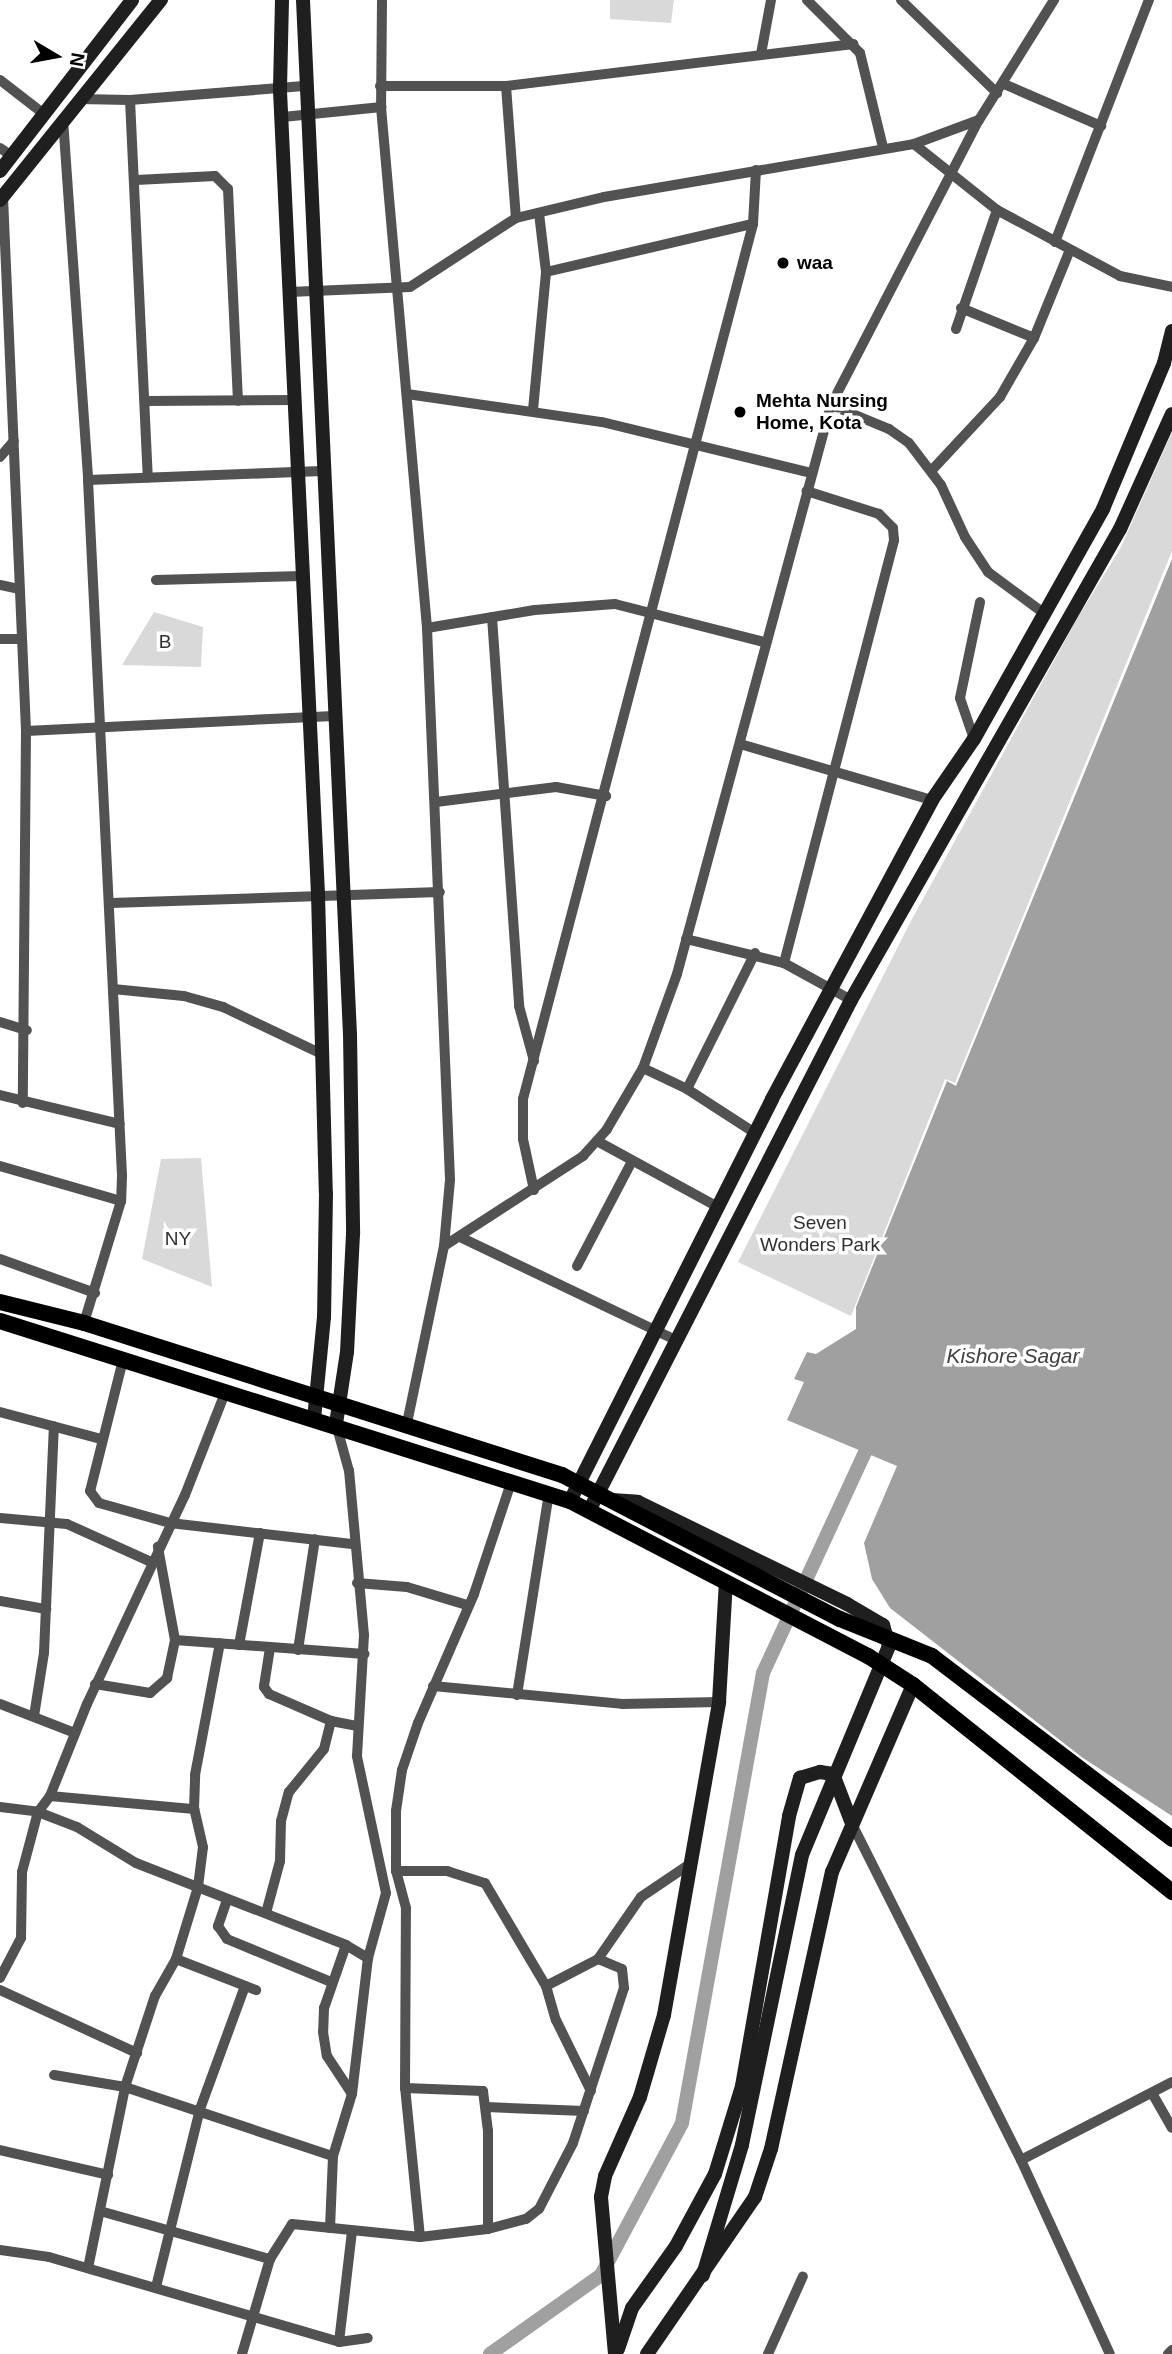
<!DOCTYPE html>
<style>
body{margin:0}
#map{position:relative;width:1172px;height:2354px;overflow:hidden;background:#fff;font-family:Helvetica,sans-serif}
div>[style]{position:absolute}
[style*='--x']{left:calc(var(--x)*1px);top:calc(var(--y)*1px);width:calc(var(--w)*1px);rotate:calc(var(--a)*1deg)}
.green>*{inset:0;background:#d9d9d9}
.water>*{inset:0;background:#a0a0a0}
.canal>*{height:14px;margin:-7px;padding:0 7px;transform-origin:7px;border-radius:7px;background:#a0a0a0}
.street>*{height:10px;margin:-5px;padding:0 5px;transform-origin:5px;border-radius:5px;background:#525252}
.secondary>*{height:14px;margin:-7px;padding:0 7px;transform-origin:7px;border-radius:7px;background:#1f1f1f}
.primary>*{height:16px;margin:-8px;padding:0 8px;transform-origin:8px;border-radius:8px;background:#000}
.dots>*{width:19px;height:19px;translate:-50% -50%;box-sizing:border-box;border:4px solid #fff;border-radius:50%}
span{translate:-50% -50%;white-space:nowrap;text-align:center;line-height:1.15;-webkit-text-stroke:7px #fff;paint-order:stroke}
.poi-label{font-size:19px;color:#000;font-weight:700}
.left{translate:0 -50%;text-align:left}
.park-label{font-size:19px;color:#303030}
.water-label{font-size:21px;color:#414141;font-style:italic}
.north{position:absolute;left:21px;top:21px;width:70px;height:70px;-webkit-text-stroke:5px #fff;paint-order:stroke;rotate:100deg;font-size:19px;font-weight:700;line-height:28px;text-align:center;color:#000}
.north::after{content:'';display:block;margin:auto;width:24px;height:32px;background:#000;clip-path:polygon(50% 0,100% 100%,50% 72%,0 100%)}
</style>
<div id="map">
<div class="green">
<i style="clip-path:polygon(610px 0,674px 0,671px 23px,610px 19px)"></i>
<i style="clip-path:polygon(1172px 432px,1172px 551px,955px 1083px,945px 1079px,851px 1316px,738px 1262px,912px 919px,1078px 617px,1120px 549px)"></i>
<i style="clip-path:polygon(154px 612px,203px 627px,201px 667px,122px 665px)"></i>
<i style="clip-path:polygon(201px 1158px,212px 1287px,142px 1259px,161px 1159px)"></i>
</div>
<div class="water">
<i style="clip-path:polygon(1172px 559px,1172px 1816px,1083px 1758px,890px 1608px,872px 1579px,864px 1543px,897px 1466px,787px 1420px,804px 1382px,794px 1379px,807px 1352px,816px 1354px,856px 1329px,856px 1307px,947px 1081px,956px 1086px)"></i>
</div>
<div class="canal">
<i style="--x:490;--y:2354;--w:136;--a:-35.4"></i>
<i style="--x:601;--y:2275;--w:172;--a:-61.9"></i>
<i style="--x:682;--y:2123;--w:457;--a:-79.8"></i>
<i style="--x:763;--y:1673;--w:262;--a:-65.2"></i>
</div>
<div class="street">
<i style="--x:382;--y:0;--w:107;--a:90.5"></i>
<i style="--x:381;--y:107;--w:523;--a:84.95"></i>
<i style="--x:427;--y:628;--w:552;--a:87.61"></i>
<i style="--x:450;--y:1180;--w:66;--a:95.2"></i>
<i style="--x:444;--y:1246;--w:181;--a:101.8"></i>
<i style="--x:807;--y:0;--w:75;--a:45"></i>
<i style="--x:860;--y:53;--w:97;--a:76.3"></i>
<i style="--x:901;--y:0;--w:134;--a:44.1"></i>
<i style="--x:761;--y:54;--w:55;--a:-79.5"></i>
<i style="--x:0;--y:80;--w:56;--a:37.7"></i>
<i style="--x:1004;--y:84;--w:106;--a:23.4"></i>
<i style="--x:380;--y:86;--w:126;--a:0"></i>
<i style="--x:506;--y:86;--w:350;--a:-6.9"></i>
<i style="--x:506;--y:86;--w:132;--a:85.7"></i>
<i style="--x:79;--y:99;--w:51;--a:1.1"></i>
<i style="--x:130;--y:100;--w:174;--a:-4.6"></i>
<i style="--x:130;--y:100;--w:378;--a:87.3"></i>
<i style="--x:283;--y:117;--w:99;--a:-5.8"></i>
<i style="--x:63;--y:119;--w:362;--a:86"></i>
<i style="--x:88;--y:480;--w:697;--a:87.2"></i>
<i style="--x:122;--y:1176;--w:25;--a:92"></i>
<i style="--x:121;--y:1201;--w:127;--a:106.9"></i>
<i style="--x:914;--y:144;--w:106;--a:38.5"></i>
<i style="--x:997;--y:210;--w:140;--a:28.2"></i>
<i style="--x:1120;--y:276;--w:53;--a:11.9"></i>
<i style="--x:0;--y:148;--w:14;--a:34"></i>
<i style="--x:136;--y:180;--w:79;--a:-2.9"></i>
<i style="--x:215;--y:176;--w:18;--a:45"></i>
<i style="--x:228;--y:189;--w:212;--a:87.3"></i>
<i style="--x:3;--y:197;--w:534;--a:87.53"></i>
<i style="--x:26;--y:731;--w:372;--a:90.5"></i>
<i style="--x:1055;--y:242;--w:260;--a:-68.8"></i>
<i style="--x:546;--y:272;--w:212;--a:-13.1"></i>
<i style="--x:289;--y:292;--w:121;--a:-2.4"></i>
<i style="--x:410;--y:287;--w:126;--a:-33.1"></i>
<i style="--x:516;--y:218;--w:90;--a:-13.4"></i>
<i style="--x:604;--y:197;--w:314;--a:-9.7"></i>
<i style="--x:914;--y:144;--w:69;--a:-20.3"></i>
<i style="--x:961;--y:308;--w:79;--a:22.3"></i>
<i style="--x:956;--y:329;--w:126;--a:-71"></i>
<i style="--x:407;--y:394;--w:197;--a:8.2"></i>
<i style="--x:602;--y:422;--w:216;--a:13.7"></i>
<i style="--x:145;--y:401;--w:151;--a:-0.4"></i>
<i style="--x:831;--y:405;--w:63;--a:22.5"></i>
<i style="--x:889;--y:429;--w:24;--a:35"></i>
<i style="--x:909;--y:443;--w:53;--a:52.7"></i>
<i style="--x:941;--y:485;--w:57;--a:65.2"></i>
<i style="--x:965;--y:537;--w:42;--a:56.7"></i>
<i style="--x:988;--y:572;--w:71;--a:36.4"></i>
<i style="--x:533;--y:410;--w:139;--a:-84.6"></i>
<i style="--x:546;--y:272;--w:59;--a:-96.8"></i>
<i style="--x:0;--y:457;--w:21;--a:-49"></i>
<i style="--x:932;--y:470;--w:100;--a:-47"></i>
<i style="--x:1000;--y:397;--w:68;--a:-60"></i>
<i style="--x:1034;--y:338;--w:95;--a:-67.8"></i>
<i style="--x:88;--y:480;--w:234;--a:-2.2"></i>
<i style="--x:156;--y:580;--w:146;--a:-1.6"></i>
<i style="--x:0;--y:585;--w:19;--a:12"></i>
<i style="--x:492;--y:617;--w:390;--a:86"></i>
<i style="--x:519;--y:1006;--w:57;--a:74.7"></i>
<i style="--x:427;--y:628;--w:109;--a:-9.5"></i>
<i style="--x:535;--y:610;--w:80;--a:-4.3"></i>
<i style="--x:615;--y:604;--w:154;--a:14.3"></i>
<i style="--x:0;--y:639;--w:21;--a:0"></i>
<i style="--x:26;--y:731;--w:308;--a:-2.8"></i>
<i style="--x:974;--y:739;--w:43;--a:-108.9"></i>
<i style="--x:960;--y:698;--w:98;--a:-78.2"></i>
<i style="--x:740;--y:744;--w:200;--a:16.3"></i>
<i style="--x:436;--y:802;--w:121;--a:-7.1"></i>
<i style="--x:556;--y:787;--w:51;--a:10.2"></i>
<i style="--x:111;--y:903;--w:329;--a:-1.9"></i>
<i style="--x:686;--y:939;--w:101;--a:13.8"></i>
<i style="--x:784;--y:963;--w:77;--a:28.9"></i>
<i style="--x:784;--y:963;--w:437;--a:-75.4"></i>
<i style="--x:894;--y:540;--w:12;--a:-95"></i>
<i style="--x:893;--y:528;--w:20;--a:-135"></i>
<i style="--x:879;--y:514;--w:76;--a:-162.3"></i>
<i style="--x:113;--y:989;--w:71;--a:5.6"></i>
<i style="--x:184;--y:996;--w:41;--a:15.8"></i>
<i style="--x:223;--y:1007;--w:107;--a:25.4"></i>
<i style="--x:0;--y:1022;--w:28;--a:17"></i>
<i style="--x:643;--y:1068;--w:49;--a:25.5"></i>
<i style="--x:687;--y:1089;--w:81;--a:32.9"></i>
<i style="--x:687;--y:1089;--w:152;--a:-63.4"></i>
<i style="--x:0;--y:1095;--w:123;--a:13.6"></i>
<i style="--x:597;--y:1141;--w:138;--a:28.6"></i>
<i style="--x:0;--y:1166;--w:126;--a:16.1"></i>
<i style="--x:534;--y:1190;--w:52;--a:-102.2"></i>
<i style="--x:523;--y:1139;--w:40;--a:-90"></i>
<i style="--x:523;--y:1099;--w:905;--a:-75.27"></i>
<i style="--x:753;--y:224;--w:54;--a:-86.8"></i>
<i style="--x:462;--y:1238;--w:235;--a:25.5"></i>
<i style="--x:444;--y:1246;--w:166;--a:-32.9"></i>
<i style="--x:583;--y:1156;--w:36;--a:-48"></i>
<i style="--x:607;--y:1129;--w:71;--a:-59.5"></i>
<i style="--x:643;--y:1068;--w:100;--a:-70.1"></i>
<i style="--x:677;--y:974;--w:589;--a:-74.86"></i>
<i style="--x:831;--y:405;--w:321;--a:-62.6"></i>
<i style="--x:979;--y:120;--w:142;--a:-58"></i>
<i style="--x:0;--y:1259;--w:101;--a:19.7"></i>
<i style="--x:577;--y:1266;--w:116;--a:-62.3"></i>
<i style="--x:123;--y:1360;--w:135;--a:104.1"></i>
<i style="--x:90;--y:1491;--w:15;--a:53"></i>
<i style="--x:99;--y:1503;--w:74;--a:15.7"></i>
<i style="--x:170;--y:1523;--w:183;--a:6.6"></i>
<i style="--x:0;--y:1412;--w:105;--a:15"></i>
<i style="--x:0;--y:1518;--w:67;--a:5.1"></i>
<i style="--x:67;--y:1524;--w:92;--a:24.3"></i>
<i style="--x:357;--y:1583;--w:50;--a:4.6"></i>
<i style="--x:407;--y:1587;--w:63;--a:16.7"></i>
<i style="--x:0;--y:1601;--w:47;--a:9.9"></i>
<i style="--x:175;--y:1640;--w:190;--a:4.2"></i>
<i style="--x:239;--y:1645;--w:114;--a:-79.4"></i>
<i style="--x:270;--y:1648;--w:39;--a:99"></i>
<i style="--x:264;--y:1687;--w:9;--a:54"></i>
<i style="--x:269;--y:1694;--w:68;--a:23.5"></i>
<i style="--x:331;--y:1721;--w:26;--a:11"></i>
<i style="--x:298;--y:1650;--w:112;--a:-81.3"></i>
<i style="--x:95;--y:1684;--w:56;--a:9.3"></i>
<i style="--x:150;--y:1693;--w:23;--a:-41"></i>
<i style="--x:167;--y:1678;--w:39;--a:-78"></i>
<i style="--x:175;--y:1640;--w:95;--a:-100.4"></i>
<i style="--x:433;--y:1686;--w:190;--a:5.4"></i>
<i style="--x:622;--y:1704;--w:97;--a:-1.2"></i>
<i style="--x:517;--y:1695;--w:205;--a:-81"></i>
<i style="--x:0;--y:1704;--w:80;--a:21.1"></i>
<i style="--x:34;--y:1716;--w:64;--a:-81"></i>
<i style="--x:44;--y:1653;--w:227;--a:-87.5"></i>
<i style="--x:50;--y:1796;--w:145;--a:5.2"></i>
<i style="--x:0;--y:1807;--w:38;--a:7"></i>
<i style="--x:38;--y:1812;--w:42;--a:21"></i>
<i style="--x:77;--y:1827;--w:69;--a:31.4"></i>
<i style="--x:136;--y:1863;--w:225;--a:21.3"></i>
<i style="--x:346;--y:1945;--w:26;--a:31"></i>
<i style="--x:851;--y:1822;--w:378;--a:63.3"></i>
<i style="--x:1021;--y:2160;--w:213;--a:65.4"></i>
<i style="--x:396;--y:1871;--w:51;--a:0"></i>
<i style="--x:447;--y:1871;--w:40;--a:18"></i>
<i style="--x:485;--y:1883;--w:120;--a:59.4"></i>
<i style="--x:546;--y:1986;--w:35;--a:74"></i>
<i style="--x:556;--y:2020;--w:79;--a:63.8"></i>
<i style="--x:227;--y:1900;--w:28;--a:109"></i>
<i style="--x:218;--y:1926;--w:16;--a:55"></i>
<i style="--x:227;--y:1939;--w:113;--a:22.5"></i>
<i style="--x:266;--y:1913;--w:54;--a:-74.9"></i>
<i style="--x:280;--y:1861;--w:40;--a:-88.6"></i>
<i style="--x:281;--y:1821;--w:30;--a:-75"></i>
<i style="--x:289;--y:1792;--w:55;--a:-50.9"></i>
<i style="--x:324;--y:1749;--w:29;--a:-76"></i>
<i style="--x:346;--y:1945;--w:67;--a:109.2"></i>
<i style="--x:324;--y:2008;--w:24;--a:92"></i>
<i style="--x:323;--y:2032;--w:24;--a:81"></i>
<i style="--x:327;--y:2056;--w:45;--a:56.7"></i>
<i style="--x:176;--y:1959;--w:86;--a:21.2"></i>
<i style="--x:0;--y:1978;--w:45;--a:-62.3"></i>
<i style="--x:21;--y:1938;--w:66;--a:-89.1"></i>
<i style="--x:22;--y:1872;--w:62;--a:-75.1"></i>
<i style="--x:38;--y:1812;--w:20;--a:-53"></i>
<i style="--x:50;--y:1796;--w:99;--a:-68.1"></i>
<i style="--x:87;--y:1704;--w:231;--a:-64.9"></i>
<i style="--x:185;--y:1495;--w:110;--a:-68.6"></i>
<i style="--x:546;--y:1986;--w:59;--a:-27.4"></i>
<i style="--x:598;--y:1959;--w:75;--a:-55.3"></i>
<i style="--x:641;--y:1897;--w:59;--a:-34"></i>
<i style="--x:0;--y:1990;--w:151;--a:24.7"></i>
<i style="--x:54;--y:2075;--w:72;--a:9.6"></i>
<i style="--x:125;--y:2087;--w:219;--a:18.4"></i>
<i style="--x:405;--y:2088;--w:78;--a:2.2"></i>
<i style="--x:483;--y:2091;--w:40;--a:82.9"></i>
<i style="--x:488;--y:2131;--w:98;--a:90"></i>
<i style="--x:1152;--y:2093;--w:40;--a:60.3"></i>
<i style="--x:486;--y:2107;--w:98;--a:2.3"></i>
<i style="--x:0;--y:2150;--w:111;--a:13"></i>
<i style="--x:1021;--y:2160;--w:170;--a:-27.3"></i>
<i style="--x:100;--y:2211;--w:177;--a:15.8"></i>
<i style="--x:330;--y:2228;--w:72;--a:-87.6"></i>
<i style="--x:333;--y:2156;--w:65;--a:-73"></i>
<i style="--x:352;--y:2094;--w:137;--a:-83.3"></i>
<i style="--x:368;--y:1958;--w:67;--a:-74.5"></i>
<i style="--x:386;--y:1893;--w:140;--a:-102"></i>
<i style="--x:357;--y:1756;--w:121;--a:-86.7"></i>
<i style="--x:364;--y:1635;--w:165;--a:-95.2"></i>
<i style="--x:349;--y:1471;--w:49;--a:-105.5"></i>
<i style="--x:420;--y:2237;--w:150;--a:-95.7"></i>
<i style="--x:405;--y:2088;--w:180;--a:-89.7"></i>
<i style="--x:406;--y:1908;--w:38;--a:-105"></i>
<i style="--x:396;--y:1871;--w:60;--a:-90"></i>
<i style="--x:396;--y:1811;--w:41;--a:-81.7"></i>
<i style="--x:402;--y:1770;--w:50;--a:-71.2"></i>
<i style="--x:418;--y:1723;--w:141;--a:-66.5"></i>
<i style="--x:474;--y:1594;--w:120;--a:-71.6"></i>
<i style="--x:0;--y:2250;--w:49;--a:8.1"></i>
<i style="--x:49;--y:2257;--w:302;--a:16.3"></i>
<i style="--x:339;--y:2342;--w:29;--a:-8"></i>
<i style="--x:88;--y:2268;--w:185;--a:-78.4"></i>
<i style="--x:125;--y:2087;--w:96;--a:-71.8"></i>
<i style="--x:155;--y:1996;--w:43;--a:-60.4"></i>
<i style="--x:176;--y:1959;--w:75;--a:-73"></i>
<i style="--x:198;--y:1887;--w:40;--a:-82.9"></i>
<i style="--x:203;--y:1847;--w:39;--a:-103"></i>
<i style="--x:194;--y:1809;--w:34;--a:-88"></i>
<i style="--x:195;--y:1775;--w:134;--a:-79.3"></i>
<i style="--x:156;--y:2287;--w:183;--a:-76.1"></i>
<i style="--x:200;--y:2109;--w:131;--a:-69.9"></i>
<i style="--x:339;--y:2342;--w:111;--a:-83.3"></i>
<i style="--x:242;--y:2354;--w:99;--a:-73.6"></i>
<i style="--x:270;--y:2259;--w:41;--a:-57.8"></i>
<i style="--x:292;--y:2224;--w:129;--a:5.8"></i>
<i style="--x:420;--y:2237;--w:68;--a:-6.7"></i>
<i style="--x:488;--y:2229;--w:39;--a:-15"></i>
<i style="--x:526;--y:2219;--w:16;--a:-38"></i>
<i style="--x:539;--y:2209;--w:74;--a:-62.7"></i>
<i style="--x:573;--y:2143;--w:163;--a:-71.8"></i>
<i style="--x:624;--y:1988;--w:19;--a:-96"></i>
<i style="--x:622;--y:1969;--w:26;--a:-157"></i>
<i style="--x:768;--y:2354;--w:85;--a:-65.8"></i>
<i style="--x:1168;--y:2354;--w:6;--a:-45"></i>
</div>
<div class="secondary">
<i style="--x:282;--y:0;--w:91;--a:91.3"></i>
<i style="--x:280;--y:91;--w:804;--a:87.29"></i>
<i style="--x:318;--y:894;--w:299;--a:88.5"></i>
<i style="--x:326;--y:1193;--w:124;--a:90.9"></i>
<i style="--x:324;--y:1317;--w:102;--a:95.6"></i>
<i style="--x:303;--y:0;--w:1035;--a:87.4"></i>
<i style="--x:350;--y:1034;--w:200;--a:89.1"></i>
<i style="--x:353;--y:1234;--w:118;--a:92.9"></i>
<i style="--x:347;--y:1352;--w:73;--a:98.7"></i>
<i style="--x:0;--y:171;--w:216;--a:-52.3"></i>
<i style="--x:0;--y:200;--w:257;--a:-51.2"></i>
<i style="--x:612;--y:1500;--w:26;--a:4"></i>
<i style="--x:638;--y:1502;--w:233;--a:26"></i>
<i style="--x:847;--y:1604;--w:42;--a:30.3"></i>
<i style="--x:883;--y:1625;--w:22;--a:74"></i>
<i style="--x:889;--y:1646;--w:226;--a:112.6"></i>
<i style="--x:802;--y:1855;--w:296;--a:101.7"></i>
<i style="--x:742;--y:2145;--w:136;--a:106.7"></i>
<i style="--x:570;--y:1501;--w:450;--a:-63.3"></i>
<i style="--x:772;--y:1099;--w:339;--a:-61.8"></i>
<i style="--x:932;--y:800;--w:74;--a:-55.5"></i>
<i style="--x:974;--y:739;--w:264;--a:-60.7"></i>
<i style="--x:1103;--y:509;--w:158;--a:-67.3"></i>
<i style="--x:1164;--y:363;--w:33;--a:-76"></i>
<i style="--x:589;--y:1511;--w:574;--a:-62.85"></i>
<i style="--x:851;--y:1000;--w:542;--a:-60.27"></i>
<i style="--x:1120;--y:529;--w:126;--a:-65.7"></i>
<i style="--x:618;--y:2349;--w:43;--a:-71.1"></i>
<i style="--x:632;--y:2308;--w:76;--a:-54.6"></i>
<i style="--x:676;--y:2246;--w:82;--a:-61.6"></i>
<i style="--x:715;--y:2174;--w:92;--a:-72.9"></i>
<i style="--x:742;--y:2086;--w:274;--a:-80.1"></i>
<i style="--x:789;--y:1816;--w:40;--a:-74"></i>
<i style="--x:800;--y:1778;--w:21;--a:-17"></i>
<i style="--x:820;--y:1772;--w:13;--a:9"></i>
<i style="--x:833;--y:1774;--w:50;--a:69"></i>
<i style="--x:615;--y:2354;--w:158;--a:-95.1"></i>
<i style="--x:601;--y:2197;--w:21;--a:-79"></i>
<i style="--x:605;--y:2176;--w:86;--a:-66.1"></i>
<i style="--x:640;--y:2097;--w:85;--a:-73.7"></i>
<i style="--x:664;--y:2015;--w:318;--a:-80"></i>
<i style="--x:719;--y:1702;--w:120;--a:-86.7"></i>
<i style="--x:647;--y:2354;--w:191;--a:-55.5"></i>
<i style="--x:755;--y:2197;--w:51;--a:-71.6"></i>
<i style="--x:771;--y:2149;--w:284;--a:-77.6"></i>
<i style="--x:832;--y:1872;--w:204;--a:-66.6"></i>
</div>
<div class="primary">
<i style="--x:0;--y:1302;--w:87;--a:14"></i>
<i style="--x:84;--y:1323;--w:502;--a:17.64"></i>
<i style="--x:562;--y:1475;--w:313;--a:27.4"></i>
<i style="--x:840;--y:1619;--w:99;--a:21.9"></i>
<i style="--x:932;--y:1656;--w:302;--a:37.3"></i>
<i style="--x:0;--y:1321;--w:598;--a:17.53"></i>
<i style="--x:570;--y:1501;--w:336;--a:27.5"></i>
<i style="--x:868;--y:1656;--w:54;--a:32.8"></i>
<i style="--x:913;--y:1685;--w:332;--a:38.6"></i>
</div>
<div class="dots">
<i style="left:783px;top:263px;background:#000"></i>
<i style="left:740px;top:412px;background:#000"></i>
</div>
<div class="poi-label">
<span class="left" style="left:797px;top:263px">waa</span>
<span class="left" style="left:756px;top:412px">Mehta Nursing<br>Home, Kota</span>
</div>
<div class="park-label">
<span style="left:165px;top:642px">B</span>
<span style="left:820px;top:1234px">Seven<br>Wonders Park</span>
<span style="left:178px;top:1239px">NY</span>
</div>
<div class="water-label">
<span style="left:1013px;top:1356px">Kishore Sagar</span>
</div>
<div class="north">N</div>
</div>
